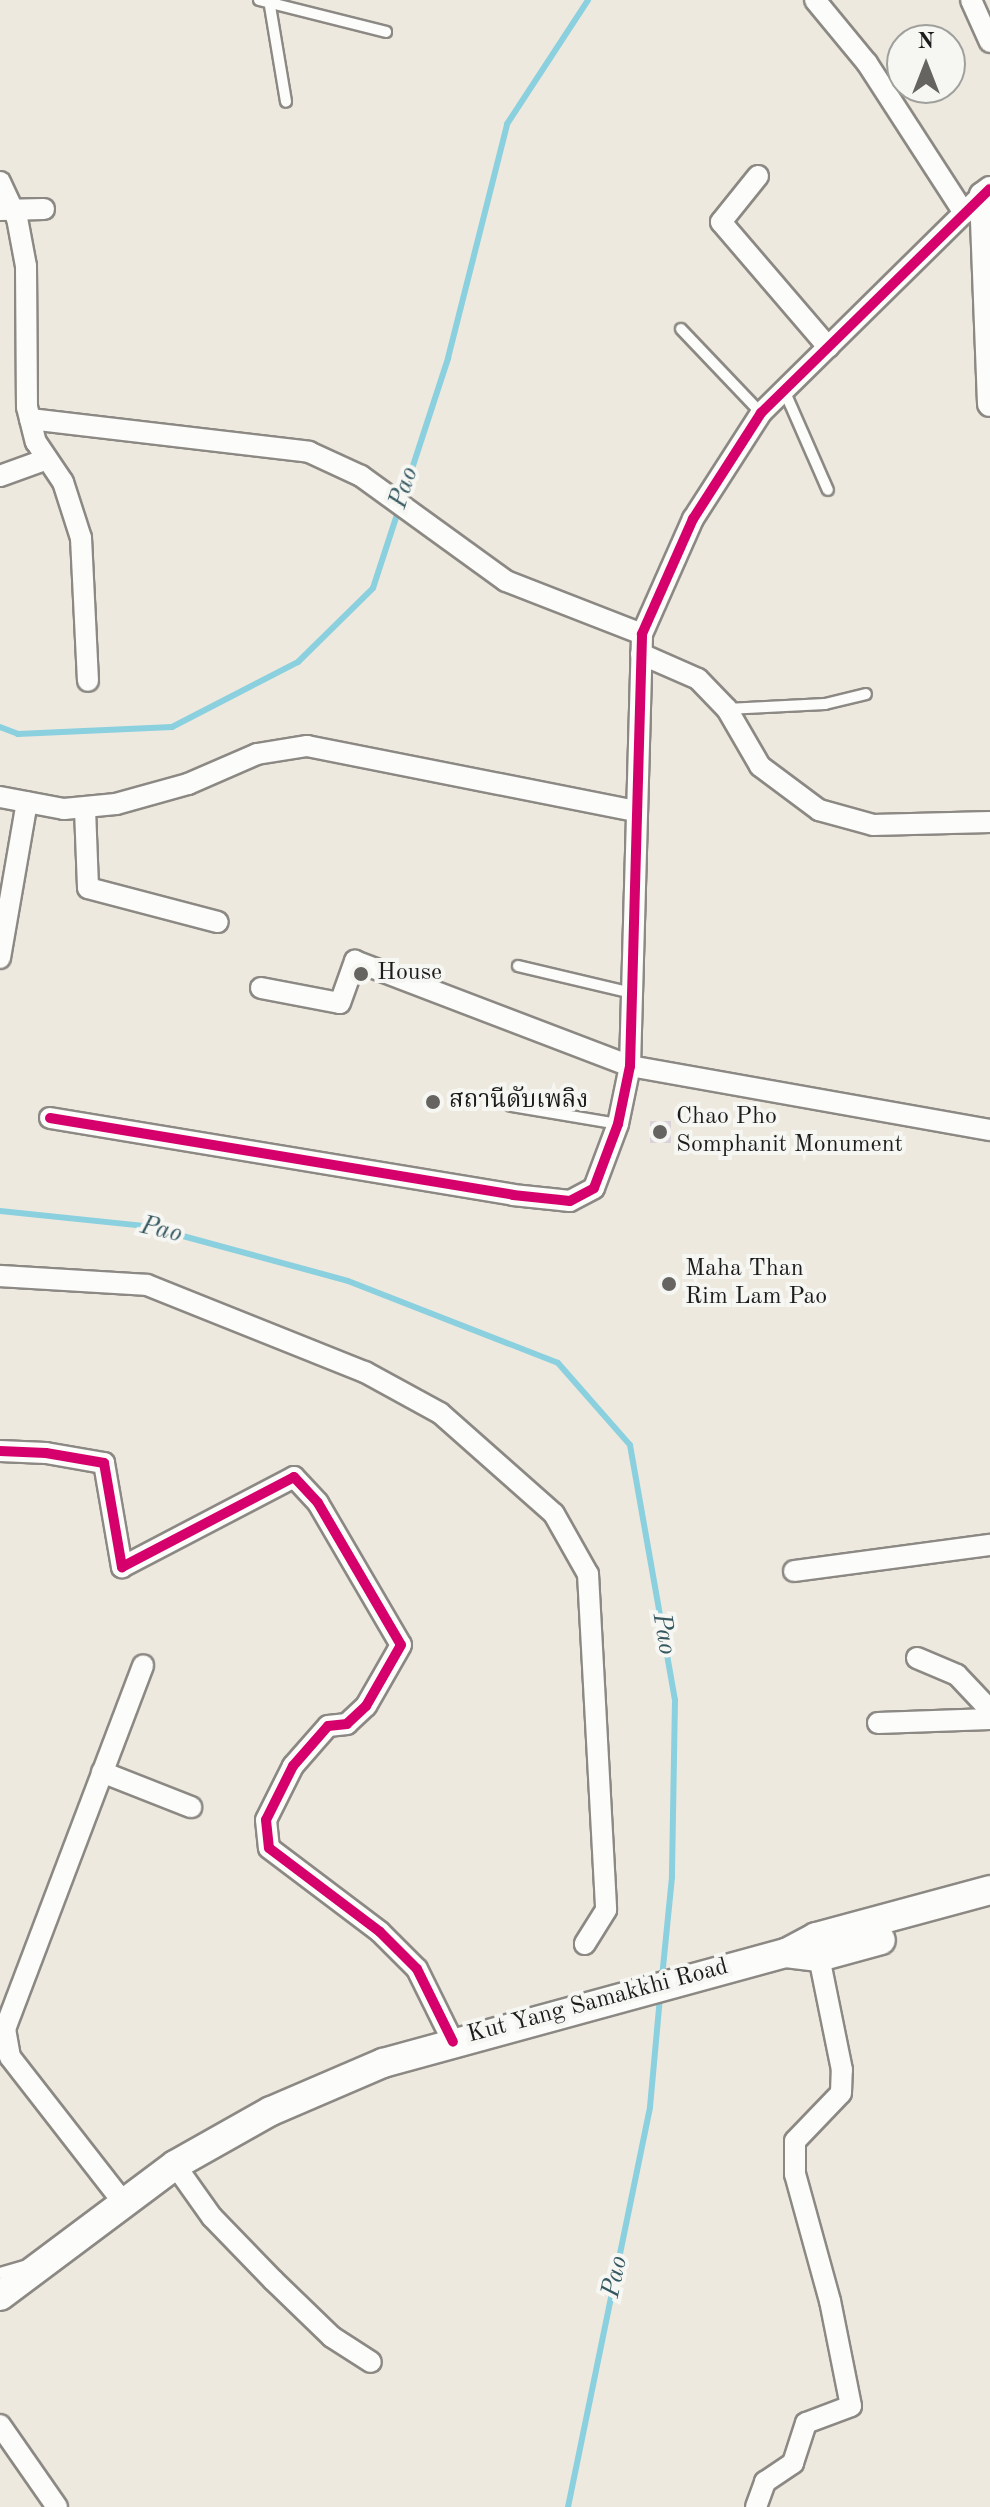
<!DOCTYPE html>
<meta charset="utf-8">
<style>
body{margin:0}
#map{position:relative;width:990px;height:2507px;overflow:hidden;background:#eee9df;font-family:"Old Standard TT","Noto Serif Thai",serif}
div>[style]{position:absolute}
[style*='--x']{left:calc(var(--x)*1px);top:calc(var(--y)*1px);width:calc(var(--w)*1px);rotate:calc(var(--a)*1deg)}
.stream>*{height:6px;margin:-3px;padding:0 3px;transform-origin:3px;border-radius:3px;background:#8bd0de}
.building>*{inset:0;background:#d9d2d8;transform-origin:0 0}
.roads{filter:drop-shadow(2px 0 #8c8984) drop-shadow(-2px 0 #8c8984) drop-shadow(0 2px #8c8984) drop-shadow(0 -2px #8c8984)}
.service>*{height:10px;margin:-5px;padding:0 5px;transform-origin:5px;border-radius:5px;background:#fcfcfa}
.minor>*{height:20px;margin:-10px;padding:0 10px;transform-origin:10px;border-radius:10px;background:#fcfcfa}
.tertiary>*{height:24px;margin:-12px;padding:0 12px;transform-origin:12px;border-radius:12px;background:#fcfcfa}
.secondary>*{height:28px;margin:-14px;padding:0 14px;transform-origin:14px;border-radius:14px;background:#fcfcfa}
.cycleway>*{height:10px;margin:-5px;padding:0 5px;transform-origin:5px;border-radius:5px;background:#d6006c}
.dots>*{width:22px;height:22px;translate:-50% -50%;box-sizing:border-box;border:4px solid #f6f6f2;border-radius:50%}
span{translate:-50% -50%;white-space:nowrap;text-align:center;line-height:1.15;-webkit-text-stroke:8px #f6f6f2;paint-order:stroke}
.poi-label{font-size:24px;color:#1c1c1c}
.left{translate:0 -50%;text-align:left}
.street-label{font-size:24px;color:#1c1c1c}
.water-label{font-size:26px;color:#345760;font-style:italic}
.north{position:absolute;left:886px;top:24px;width:80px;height:80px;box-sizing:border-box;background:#f6f6f2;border:2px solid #9f9f9c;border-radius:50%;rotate:0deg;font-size:22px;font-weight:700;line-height:32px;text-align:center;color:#1c1c1c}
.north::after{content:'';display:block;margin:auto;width:28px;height:36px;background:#666460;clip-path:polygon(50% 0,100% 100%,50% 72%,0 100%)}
</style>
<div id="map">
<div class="stream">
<i style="--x:0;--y:727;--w:19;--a:21"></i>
<i style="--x:18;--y:734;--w:154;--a:-2.6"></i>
<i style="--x:172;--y:727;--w:142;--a:-27.3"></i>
<i style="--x:298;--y:662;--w:105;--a:-44.6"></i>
<i style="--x:373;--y:588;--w:242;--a:-71.9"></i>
<i style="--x:448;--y:358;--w:241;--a:-75.8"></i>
<i style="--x:507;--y:124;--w:148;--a:-56.8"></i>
<i style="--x:0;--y:1211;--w:147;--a:5.9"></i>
<i style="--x:146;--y:1226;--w:209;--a:15.2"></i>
<i style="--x:348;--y:1281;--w:225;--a:21.3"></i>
<i style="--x:558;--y:1363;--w:109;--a:48.7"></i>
<i style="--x:630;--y:1445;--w:259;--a:80"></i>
<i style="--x:675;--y:1700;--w:177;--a:91"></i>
<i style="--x:672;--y:1877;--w:101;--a:95.7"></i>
<i style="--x:568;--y:2507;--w:408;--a:-78.4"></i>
<i style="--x:650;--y:2107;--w:109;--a:-84.8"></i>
</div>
<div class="building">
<i style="left:650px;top:1121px;width:21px;height:22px"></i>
</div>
<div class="roads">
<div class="service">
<i style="--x:259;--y:0;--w:131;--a:14.1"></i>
<i style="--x:270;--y:6;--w:97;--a:80.5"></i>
<i style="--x:681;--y:329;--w:116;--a:46.4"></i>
<i style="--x:784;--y:390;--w:109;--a:66.3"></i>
<i style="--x:727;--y:709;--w:98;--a:-2.9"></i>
<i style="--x:825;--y:704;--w:42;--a:-13.7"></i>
<i style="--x:518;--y:966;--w:117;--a:13.3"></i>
<i style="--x:511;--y:1106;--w:109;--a:9.5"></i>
<i style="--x:0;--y:2273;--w:25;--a:-16"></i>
</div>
<div class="minor">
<i style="--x:815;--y:0;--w:82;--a:50.5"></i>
<i style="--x:867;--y:63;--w:179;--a:57.1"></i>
<i style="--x:971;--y:0;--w:46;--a:65.7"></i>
<i style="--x:758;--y:176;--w:59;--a:128.8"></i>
<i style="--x:721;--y:222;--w:165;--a:49.4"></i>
<i style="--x:0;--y:182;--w:40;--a:65"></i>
<i style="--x:17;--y:218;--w:49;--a:79.4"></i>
<i style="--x:26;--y:266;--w:141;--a:89.6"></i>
<i style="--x:27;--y:407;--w:36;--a:76"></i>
<i style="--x:36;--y:442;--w:48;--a:56"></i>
<i style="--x:63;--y:482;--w:59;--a:72.2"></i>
<i style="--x:81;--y:538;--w:143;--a:87.2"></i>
<i style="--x:0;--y:210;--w:44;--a:-1.3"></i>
<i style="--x:30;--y:419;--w:281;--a:6.7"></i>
<i style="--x:309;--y:452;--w:57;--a:24.8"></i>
<i style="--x:361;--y:476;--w:179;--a:35.9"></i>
<i style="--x:506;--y:581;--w:146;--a:21.3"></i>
<i style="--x:0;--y:476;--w:50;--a:-19.9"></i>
<i style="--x:641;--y:654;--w:62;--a:23.7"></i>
<i style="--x:698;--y:679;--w:42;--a:46"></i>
<i style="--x:727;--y:709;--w:66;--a:59.9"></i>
<i style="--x:760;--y:766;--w:74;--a:36.7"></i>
<i style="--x:819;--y:810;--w:56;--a:15.5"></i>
<i style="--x:873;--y:825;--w:117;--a:-1.5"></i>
<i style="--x:0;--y:797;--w:65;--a:10.6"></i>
<i style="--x:64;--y:809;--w:52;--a:-5.5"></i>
<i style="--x:116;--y:804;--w:75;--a:-15.5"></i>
<i style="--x:188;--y:784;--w:75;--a:-23.5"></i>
<i style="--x:257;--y:754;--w:51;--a:-9.1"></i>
<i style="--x:307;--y:746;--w:334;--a:11.2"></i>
<i style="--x:85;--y:809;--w:79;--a:87.8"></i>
<i style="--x:88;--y:888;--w:134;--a:14.7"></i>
<i style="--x:0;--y:958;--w:158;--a:-80.2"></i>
<i style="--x:261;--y:988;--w:80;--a:10.8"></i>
<i style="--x:340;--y:1003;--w:45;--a:-70.3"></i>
<i style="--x:355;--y:961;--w:294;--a:20.9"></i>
<i style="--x:630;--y:1066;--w:366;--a:10.1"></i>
<i style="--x:50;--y:1118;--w:469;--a:9.4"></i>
<i style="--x:513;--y:1195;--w:57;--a:6"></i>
<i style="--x:570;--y:1201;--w:27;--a:-28"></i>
<i style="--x:594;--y:1188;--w:68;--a:-69.4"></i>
<i style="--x:618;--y:1124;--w:59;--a:-78.3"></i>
<i style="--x:630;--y:1066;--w:432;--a:-88.4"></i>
<i style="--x:642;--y:634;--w:126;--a:-66.1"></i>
<i style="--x:693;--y:519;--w:126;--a:-57.3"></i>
<i style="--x:761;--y:413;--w:310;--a:-44.6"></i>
<i style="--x:0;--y:1276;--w:147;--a:3.5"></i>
<i style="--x:147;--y:1285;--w:235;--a:21.8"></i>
<i style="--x:365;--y:1372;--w:85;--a:28.7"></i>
<i style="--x:440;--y:1413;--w:152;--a:41.5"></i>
<i style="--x:554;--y:1514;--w:69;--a:60.5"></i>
<i style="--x:588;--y:1574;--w:336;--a:86.9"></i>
<i style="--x:606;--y:1910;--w:40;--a:122"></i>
<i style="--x:0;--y:1451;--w:46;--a:2.5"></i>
<i style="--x:46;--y:1453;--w:59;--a:9.8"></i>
<i style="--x:104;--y:1463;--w:106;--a:80.2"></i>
<i style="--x:122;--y:1567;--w:194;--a:-27.6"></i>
<i style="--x:294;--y:1477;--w:35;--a:47"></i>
<i style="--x:318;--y:1503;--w:164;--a:59.7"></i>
<i style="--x:401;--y:1645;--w:70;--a:119.8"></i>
<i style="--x:366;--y:1706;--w:26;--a:137"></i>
<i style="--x:347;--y:1724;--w:19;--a:174"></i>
<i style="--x:328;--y:1726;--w:53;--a:131.2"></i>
<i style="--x:293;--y:1766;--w:60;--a:116.6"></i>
<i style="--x:266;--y:1820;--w:28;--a:84"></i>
<i style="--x:269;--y:1848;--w:139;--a:37.1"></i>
<i style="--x:380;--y:1932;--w:52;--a:45"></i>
<i style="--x:417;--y:1969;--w:81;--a:63.7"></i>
<i style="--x:794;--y:1571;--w:198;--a:-7.6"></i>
<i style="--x:917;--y:1658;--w:43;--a:23"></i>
<i style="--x:957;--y:1675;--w:48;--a:46.7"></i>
<i style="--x:878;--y:1723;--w:112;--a:-2"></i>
<i style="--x:102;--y:1772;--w:96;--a:21.5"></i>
<i style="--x:175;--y:2165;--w:64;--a:54.6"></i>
<i style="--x:212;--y:2217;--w:88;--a:45.9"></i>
<i style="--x:273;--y:2280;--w:82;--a:44"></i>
<i style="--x:332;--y:2337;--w:46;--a:32.7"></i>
<i style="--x:123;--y:2202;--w:184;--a:-127.9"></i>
<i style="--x:10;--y:2057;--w:28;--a:-100"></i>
<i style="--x:5;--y:2029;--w:389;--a:-69.2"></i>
<i style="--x:0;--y:2425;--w:100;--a:55.2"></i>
<i style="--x:756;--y:2507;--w:27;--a:-70"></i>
<i style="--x:765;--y:2482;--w:34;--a:-34"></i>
<i style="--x:793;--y:2463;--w:42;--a:-72"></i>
<i style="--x:806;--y:2423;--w:48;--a:-20.7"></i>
<i style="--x:851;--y:2406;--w:107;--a:-101.3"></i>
<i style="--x:830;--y:2301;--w:132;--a:-105.4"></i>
<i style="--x:795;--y:2174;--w:33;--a:-90"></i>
<i style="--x:795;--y:2141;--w:66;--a:-46.2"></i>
<i style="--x:841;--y:2093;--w:23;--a:-88"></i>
<i style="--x:842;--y:2070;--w:115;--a:-101.5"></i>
</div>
<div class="tertiary">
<i style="--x:990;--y:189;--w:10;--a:143"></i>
<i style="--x:982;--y:195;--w:209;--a:87.8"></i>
</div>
<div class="secondary">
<i style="--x:786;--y:1953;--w:33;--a:7"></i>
<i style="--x:819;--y:1957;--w:64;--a:-15.3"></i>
<i style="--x:0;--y:2296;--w:219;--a:-36.8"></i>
<i style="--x:175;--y:2165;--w:110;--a:-29.4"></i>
<i style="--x:271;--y:2111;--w:122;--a:-23.2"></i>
<i style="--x:383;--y:2063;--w:418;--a:-15.3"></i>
<i style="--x:786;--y:1953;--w:34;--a:-28"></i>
<i style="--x:816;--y:1937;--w:180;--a:-15.1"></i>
</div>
</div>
<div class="cycleway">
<i style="--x:50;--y:1118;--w:469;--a:9.4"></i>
<i style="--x:513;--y:1195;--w:57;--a:6"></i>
<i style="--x:570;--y:1201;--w:27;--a:-28"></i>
<i style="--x:594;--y:1188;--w:68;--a:-69.4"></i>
<i style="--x:618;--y:1124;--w:59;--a:-78.3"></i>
<i style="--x:630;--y:1066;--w:432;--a:-88.4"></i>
<i style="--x:642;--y:634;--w:126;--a:-66.1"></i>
<i style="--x:693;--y:519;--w:126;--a:-57.3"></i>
<i style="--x:761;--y:413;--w:320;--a:-44.4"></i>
<i style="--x:0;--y:1451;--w:46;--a:2.5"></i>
<i style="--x:46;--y:1453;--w:59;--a:9.8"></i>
<i style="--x:104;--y:1463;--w:106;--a:80.2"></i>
<i style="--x:122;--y:1567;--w:194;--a:-27.6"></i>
<i style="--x:294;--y:1477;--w:35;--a:47"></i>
<i style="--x:318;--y:1503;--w:164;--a:59.7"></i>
<i style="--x:401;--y:1645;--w:70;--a:119.8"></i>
<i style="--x:366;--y:1706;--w:26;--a:137"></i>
<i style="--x:347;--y:1724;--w:19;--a:174"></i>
<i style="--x:328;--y:1726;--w:53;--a:131.2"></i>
<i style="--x:293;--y:1766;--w:60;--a:116.6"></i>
<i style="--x:266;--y:1820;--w:28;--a:84"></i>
<i style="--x:269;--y:1848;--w:139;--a:37.1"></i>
<i style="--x:380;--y:1932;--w:52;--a:45"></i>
<i style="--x:417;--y:1969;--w:81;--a:63.7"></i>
</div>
<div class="dots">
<i style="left:361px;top:974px;background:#666460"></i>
<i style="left:433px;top:1102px;background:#666460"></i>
<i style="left:660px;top:1132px;background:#666460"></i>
<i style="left:669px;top:1284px;background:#666460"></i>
</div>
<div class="poi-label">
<span class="left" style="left:377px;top:974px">House</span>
<span class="left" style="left:449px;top:1102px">สถานีดับเพลิง</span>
<span class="left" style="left:676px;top:1132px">Chao Pho<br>Somphanit Monument</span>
<span class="left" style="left:685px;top:1284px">Maha Than<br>Rim Lam Pao</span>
</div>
<div class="street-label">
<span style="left:598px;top:2002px;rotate:-15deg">Kut Yang Samakkhi Road</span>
</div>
<div class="water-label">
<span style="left:405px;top:488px;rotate:-72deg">Pao</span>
<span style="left:161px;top:1231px;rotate:13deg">Pao</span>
<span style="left:663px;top:1634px;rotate:80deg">Pao</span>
<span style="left:616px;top:2277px;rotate:-78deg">Pao</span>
</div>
<div class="north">N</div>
</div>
